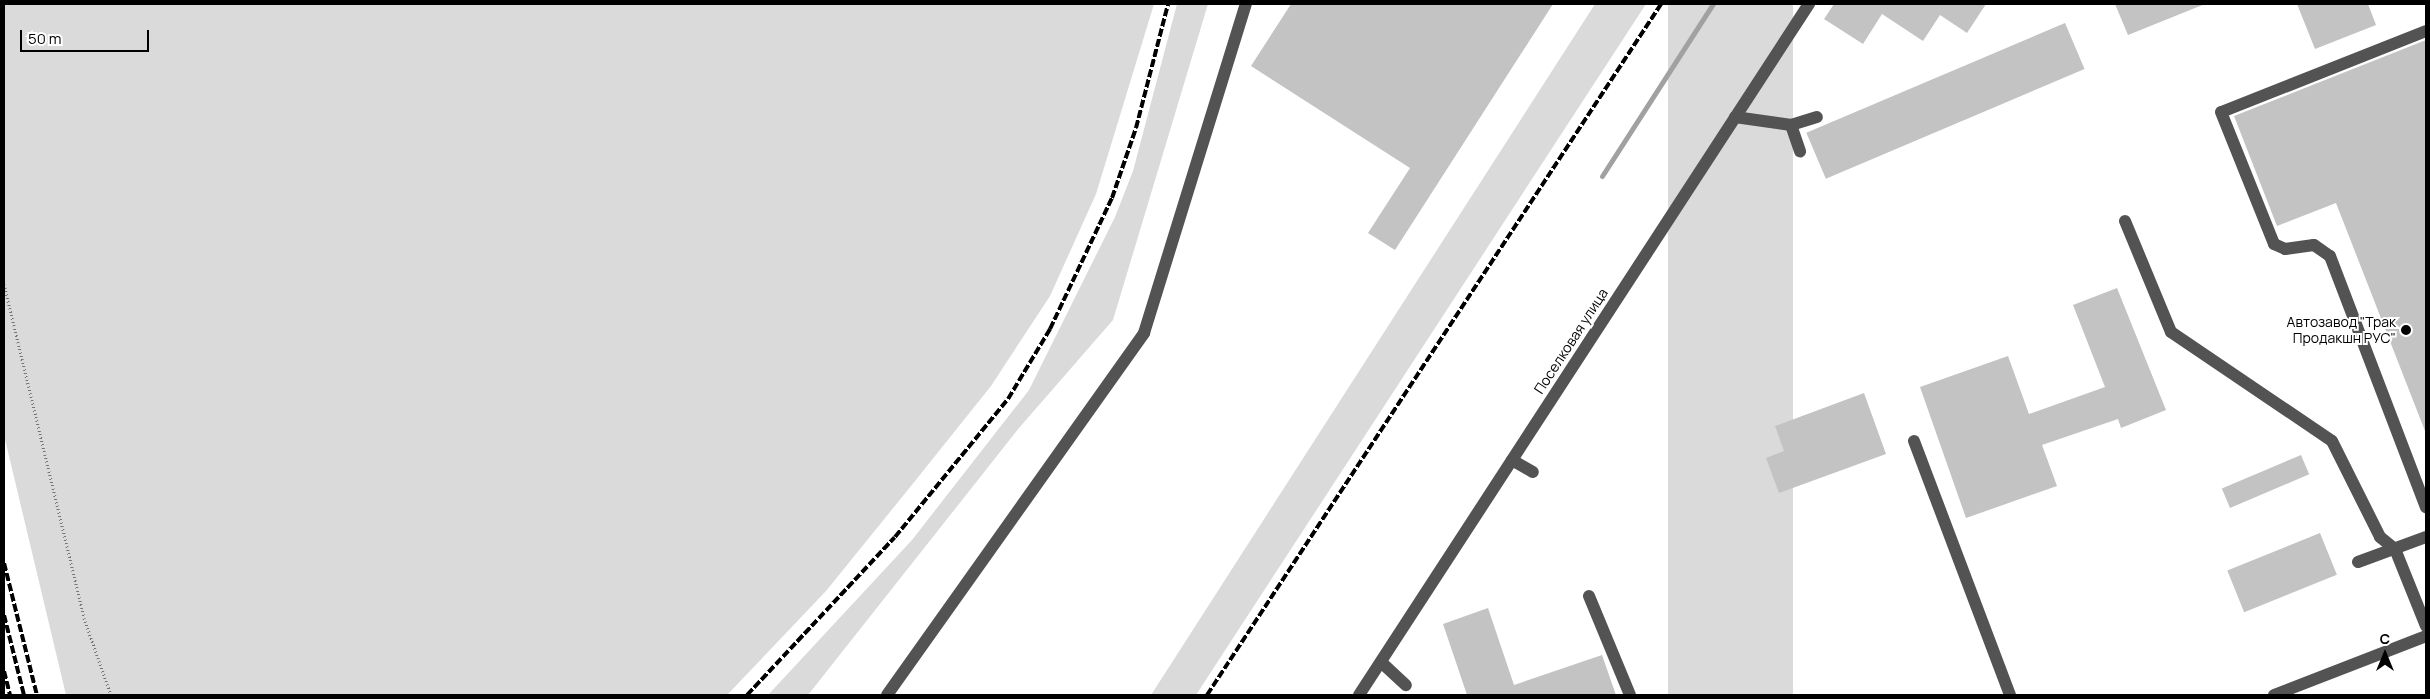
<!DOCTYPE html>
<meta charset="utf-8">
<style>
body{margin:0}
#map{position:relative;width:2430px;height:699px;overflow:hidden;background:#fff;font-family:Manrope,sans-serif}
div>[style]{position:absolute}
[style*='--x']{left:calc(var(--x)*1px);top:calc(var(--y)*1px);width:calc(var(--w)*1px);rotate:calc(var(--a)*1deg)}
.green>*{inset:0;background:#dadada;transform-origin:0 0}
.stream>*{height:5px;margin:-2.5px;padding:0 2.5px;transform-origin:2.5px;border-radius:2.5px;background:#a1a1a1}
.building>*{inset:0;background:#c3c3c3;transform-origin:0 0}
.path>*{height:3px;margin-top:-1.5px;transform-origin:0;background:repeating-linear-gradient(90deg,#757575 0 1px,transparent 0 3.5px)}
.minor>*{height:12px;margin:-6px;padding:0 6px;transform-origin:6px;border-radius:6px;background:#535353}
.rail>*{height:4px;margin-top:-2px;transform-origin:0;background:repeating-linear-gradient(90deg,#000 0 8px,transparent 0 10.5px)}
.dots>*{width:14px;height:14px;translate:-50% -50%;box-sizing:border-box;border:2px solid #fff;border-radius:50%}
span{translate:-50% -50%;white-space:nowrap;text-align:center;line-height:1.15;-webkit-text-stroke:4px #fff;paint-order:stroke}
.poi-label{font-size:14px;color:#000}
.right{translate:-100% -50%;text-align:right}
.street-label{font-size:14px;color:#000}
.frame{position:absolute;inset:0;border:5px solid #000;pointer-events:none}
.north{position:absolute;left:2360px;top:629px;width:50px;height:50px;-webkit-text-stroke:4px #fff;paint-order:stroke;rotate:0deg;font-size:14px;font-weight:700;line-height:20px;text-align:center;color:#000}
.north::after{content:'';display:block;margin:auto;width:18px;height:22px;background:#000;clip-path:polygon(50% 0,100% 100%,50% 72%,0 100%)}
.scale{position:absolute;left:20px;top:30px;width:129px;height:22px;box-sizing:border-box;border:2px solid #000;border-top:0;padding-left:6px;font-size:15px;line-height:18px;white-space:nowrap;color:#000;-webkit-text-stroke:4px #fff;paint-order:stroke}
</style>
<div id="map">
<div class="green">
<i style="clip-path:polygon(4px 4px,1154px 4px,1096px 194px,1050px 296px,991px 386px,911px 486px,826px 591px,727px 695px,66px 695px,4px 435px)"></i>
<i style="clip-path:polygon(1177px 4px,1208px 4px,1113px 320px,1019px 428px,808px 695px,768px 695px,912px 540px,1029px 390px,1115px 217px,1133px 171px)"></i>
<i style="clip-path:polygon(1595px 4px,1646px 4px,1196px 695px,1151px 695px)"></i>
<i style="left:1668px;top:4px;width:125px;height:707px"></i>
</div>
<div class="stream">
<i style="--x:1602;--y:176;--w:205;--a:-57.2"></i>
</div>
<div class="building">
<i style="clip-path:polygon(1291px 4px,1553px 4px,1395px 250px,1368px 233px,1410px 168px,1251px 66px)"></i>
<i style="clip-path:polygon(1834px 4px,1986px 4px,1967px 33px,1940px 15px,1923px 41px,1882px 14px,1863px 44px,1824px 19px)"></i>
<i style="clip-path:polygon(2115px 4px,2205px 4px,2128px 35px)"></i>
<i style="clip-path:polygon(2297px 4px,2368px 4px,2376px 25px,2315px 49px)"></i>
<i style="left:2065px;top:23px;width:50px;height:281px;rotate:67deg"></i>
<i style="clip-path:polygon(2426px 40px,2426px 431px,2425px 431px,2336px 203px,2277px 226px,2234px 116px)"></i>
<i style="clip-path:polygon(2117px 288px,2166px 410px,2121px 428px,2118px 419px,2042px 445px,2057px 486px,1966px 518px,1920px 387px,2008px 356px,2029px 414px,2105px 387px,2073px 305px)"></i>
<i style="clip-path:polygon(1864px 393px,1886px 454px,1779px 493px,1766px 458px,1784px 451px,1775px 426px)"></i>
<i style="left:2301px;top:455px;width:21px;height:86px;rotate:67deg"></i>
<i style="left:2320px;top:533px;width:45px;height:100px;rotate:68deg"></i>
<i style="clip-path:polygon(1488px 608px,1514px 685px,1602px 655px,1616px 695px,1467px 695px,1443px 624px)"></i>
</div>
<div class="path">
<i style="--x:4;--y:284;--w:343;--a:76.5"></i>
<i style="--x:84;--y:618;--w:82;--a:70.7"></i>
</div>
<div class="minor">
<i style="--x:2426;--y:31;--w:220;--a:158.4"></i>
<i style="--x:2221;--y:112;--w:142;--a:68.1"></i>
<i style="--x:2274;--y:244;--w:12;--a:24"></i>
<i style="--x:2285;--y:249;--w:29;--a:-8"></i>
<i style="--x:2314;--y:245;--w:19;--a:35"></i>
<i style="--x:2330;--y:256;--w:269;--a:69.1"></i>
<i style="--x:1735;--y:117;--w:57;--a:8.1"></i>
<i style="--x:1791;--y:125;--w:27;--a:-17"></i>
<i style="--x:1791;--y:125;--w:28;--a:71"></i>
<i style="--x:2125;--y:221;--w:120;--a:67.5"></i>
<i style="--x:2171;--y:332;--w:194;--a:34.1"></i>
<i style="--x:2332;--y:441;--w:107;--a:63.4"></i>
<i style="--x:2380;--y:537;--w:19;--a:39"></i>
<i style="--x:2395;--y:549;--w:83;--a:68.1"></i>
<i style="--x:1914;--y:441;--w:272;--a:69.3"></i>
<i style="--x:1512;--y:460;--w:24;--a:30"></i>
<i style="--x:2358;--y:562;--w:72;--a:-20.2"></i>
<i style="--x:1589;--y:596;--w:107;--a:67.5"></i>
<i style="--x:1381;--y:662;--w:34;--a:43"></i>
<i style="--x:887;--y:695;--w:444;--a:-54.6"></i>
<i style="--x:1144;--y:333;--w:344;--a:-72.8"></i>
<i style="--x:1359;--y:695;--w:825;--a:-56.93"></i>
<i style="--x:2274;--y:695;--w:163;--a:-21.2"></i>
</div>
<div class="rail">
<i style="--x:4;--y:563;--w:136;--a:76"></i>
<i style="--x:4;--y:615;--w:82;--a:76"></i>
<i style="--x:4;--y:671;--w:25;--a:76"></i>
<i style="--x:747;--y:695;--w:216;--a:-46.9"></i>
<i style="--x:895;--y:537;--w:178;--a:-50.7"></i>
<i style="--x:1008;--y:399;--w:82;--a:-59"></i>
<i style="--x:1050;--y:329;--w:145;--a:-64.7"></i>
<i style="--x:1112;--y:198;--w:74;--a:-71.1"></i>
<i style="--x:1136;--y:128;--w:128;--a:-75.5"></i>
<i style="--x:1207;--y:695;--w:827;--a:-56.69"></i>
</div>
<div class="dots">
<i style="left:2406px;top:330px;background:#000"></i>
</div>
<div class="poi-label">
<span class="right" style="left:2396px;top:330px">Автозавод "Трак<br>Продакшн РУС"</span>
</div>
<div class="street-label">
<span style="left:1571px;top:341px;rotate:-57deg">Поселковая улица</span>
</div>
<div class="frame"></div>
<div class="north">С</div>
<div class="scale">50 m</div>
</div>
